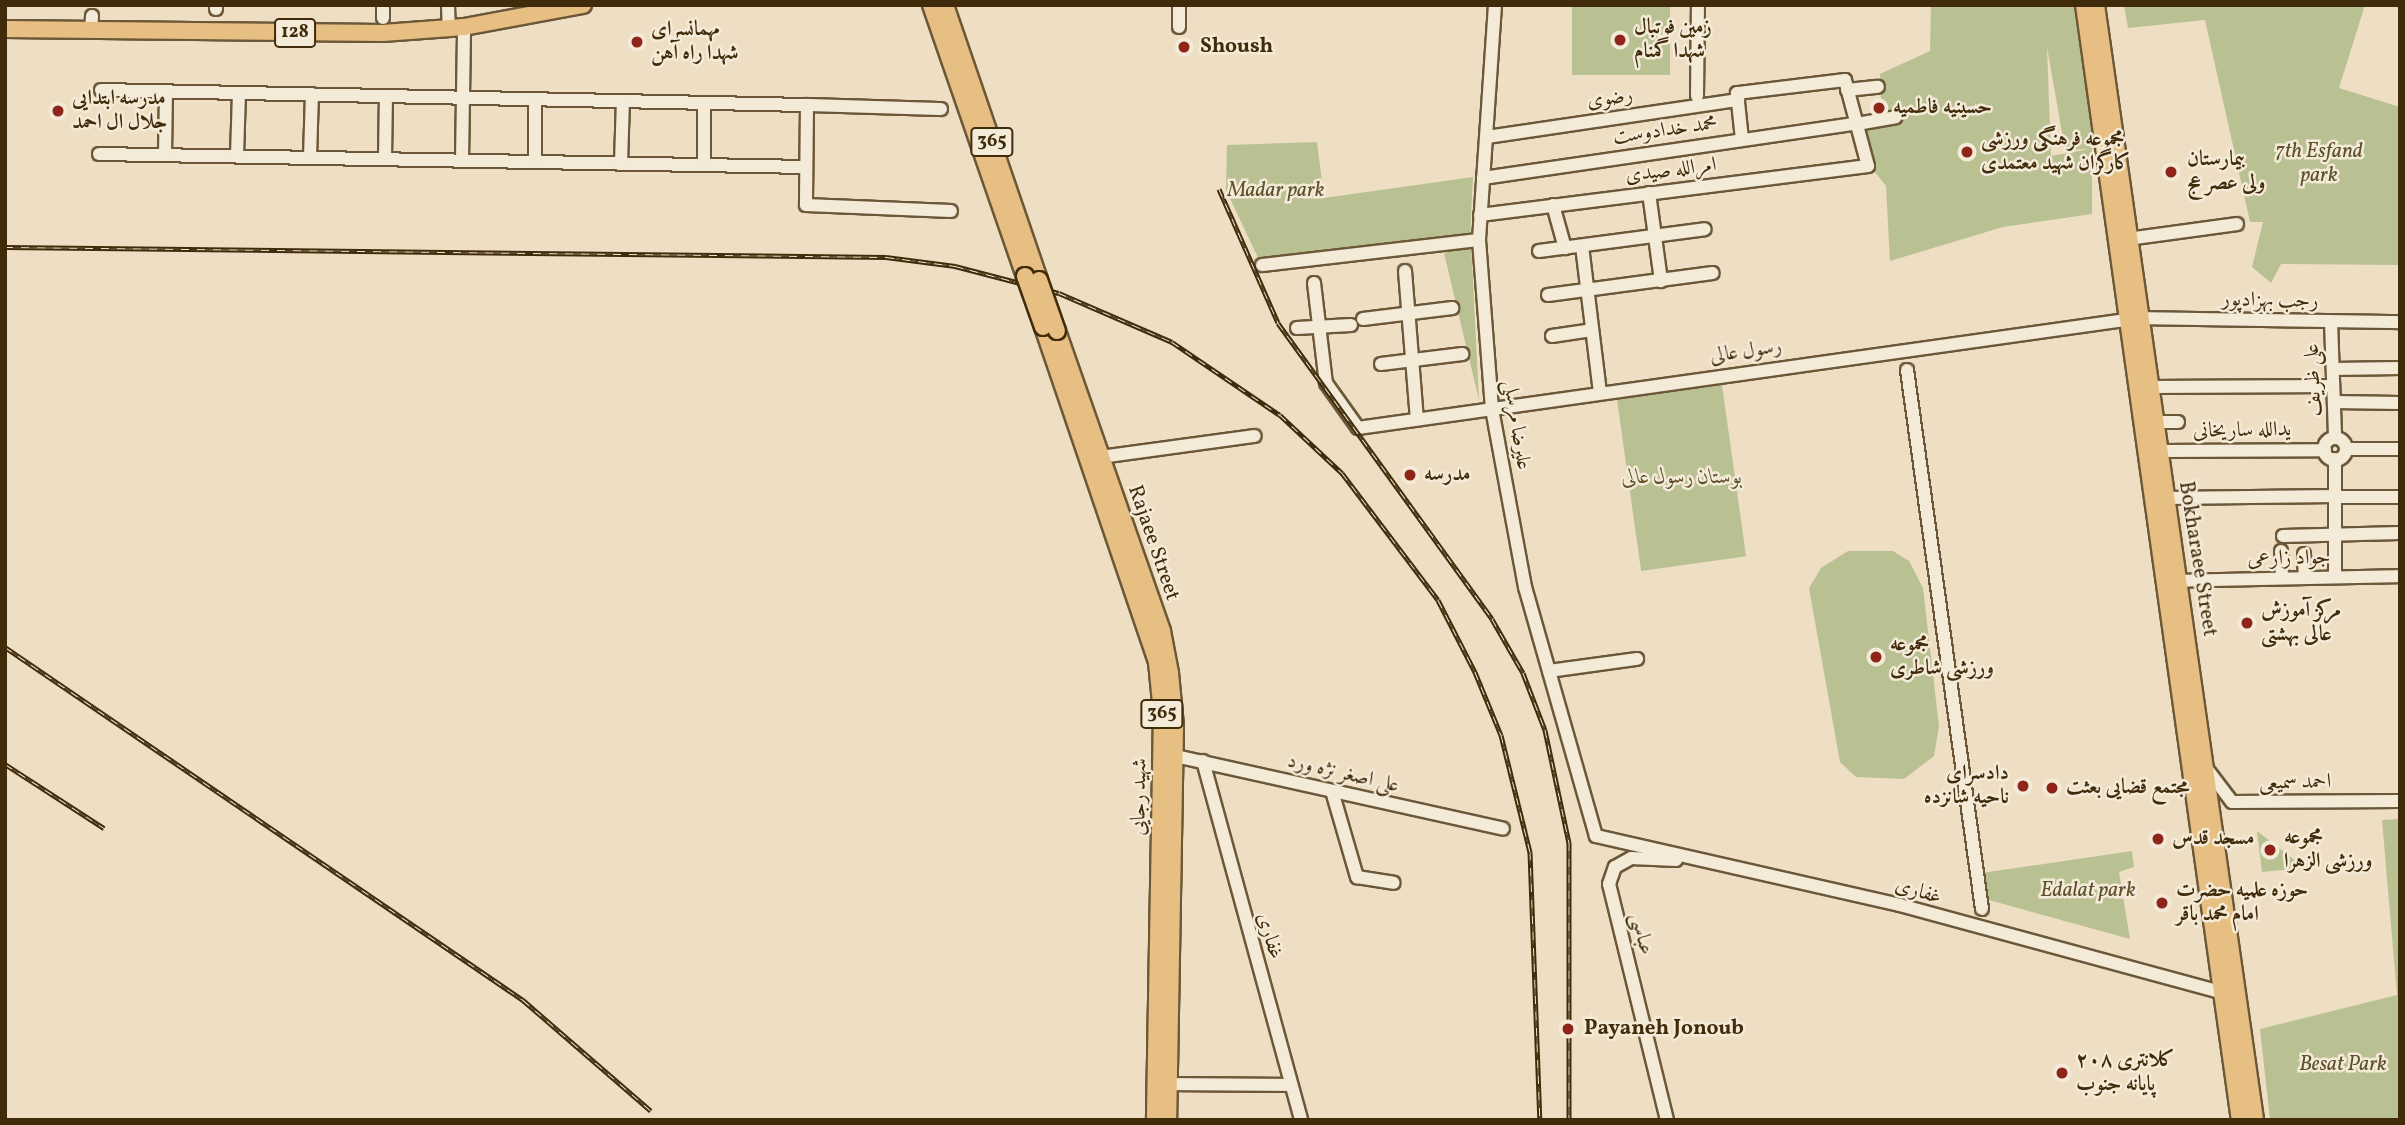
<!DOCTYPE html>
<meta charset="utf-8">
<style>
body{margin:0}
#map{position:relative;width:2405px;height:1125px;overflow:hidden;background:#eedec3;font-family:Vollkorn,Amiri,serif}
div>[style]{position:absolute}
[style*='--x']{left:calc(var(--x)*1px);top:calc(var(--y)*1px);width:calc(var(--w)*1px);rotate:calc(var(--a)*1deg)}
.green>*{inset:0;background:#b9c193;transform-origin:0 0}
.roads{filter:drop-shadow(2px 0 #6c5838) drop-shadow(-2px 0 #6c5838) drop-shadow(0 2px #6c5838) drop-shadow(0 -2px #6c5838)}
.minor>*{height:12px;margin:-6px;padding:0 6px;transform-origin:6px;border-radius:6px;background:#f4ead8}
.minor>.ring{margin:-6px;padding:0;box-sizing:content-box;background:none;border:12px solid #f4ead8;border-radius:50%}
.major>*{height:16px;margin:-8px;padding:0 8px;transform-origin:8px;border-radius:8px;background:#e7bf82}
.rail>*{height:5px;margin-top:-2.5px;transform-origin:0;background:repeating-linear-gradient(90deg,#f4ead8 0 8px,#402b0a 0 16px);box-sizing:border-box;border-block:2px solid #402b0a}
.bridges{filter:drop-shadow(2px 0 #402b0a) drop-shadow(-2px 0 #402b0a) drop-shadow(0 2px #402b0a) drop-shadow(0 -2px #402b0a)}
.major-bridge>*{height:16px;margin:-8px;padding:0 8px;transform-origin:8px;border-radius:8px;background:#e7bf82}
.dots>*{width:19px;height:19px;translate:-50% -50%;box-sizing:border-box;border:4px solid #f4ead8;border-radius:50%}
span{translate:-50% -50%;white-space:nowrap;text-align:center;line-height:1.15;-webkit-text-stroke:5px #f4ead8;paint-order:stroke}
.shield-label span{padding:2px 5px;background:#f4ead8;border:2px solid;border-radius:5px;-webkit-text-stroke-width:0}
.shield-label{font-size:19px;color:#402b0a;font-weight:700}
.poi-label{font-size:21px;color:#402b0a;font-weight:700}
.left{translate:0 -50%;text-align:left}
.right{translate:-100% -50%;text-align:right}
.street-label{font-size:21px;color:#402b0a}
.park-label{font-size:21px;color:#5e502c;font-style:italic}
.frame{position:absolute;inset:0;border:7px solid #402b0a;pointer-events:none}
</style>
<div id="map">
<div class="green">
<i style="left:1572px;top:5px;width:98px;height:70px"></i>
<i style="clip-path:polygon(evenodd,1931px 5px,2079px 5px,2097px 147px,2092px 148px,2092px 214px,2003px 227px,1890px 261px,1886px 186px,1871px 167px,1864px 126px,1882px 125px,1880px 74px,1930px 51px,1931px 5px,2047px 47px,2065px 150px,2090px 149px,2051px 156px,2047px 47px)"></i>
<i style="clip-path:polygon(2124px 5px,2365px 5px,2339px 88px,2400px 107px,2400px 265px,2281px 264px,2271px 283px,2252px 267px,2263px 222px,2250px 222px,2205px 20px,2128px 28px)"></i>
<i style="clip-path:polygon(1317px 142px,1324px 198px,1473px 177px,1470px 238px,1260px 262px,1226px 190px,1227px 145px)"></i>
<i style="clip-path:polygon(1471px 243px,1479px 400px,1444px 253px)"></i>
<i style="left:1722px;top:385px;width:173px;height:106px;rotate:82deg"></i>
<i style="clip-path:polygon(1848px 551px,1893px 551px,1909px 561px,1923px 588px,1939px 726px,1934px 756px,1904px 779px,1856px 777px,1840px 762px,1809px 588px,1821px 568px)"></i>
<i style="clip-path:polygon(2400px 819px,2400px 1120px,2270px 1120px,2260px 1029px,2397px 995px,2382px 820px)"></i>
<i style="clip-path:polygon(2257px 831px,2305px 868px,2262px 872px)"></i>
<i style="clip-path:polygon(2132px 851px,2134px 867px,2119px 872px,2130px 939px,1989px 900px,1982px 873px)"></i>
</div>
<div class="roads">
<div class="minor">
<i style="--x:448;--y:5;--w:24;--a:88"></i>
<i style="--x:1179;--y:5;--w:22;--a:90"></i>
<i style="--x:1495;--y:5;--w:236;--a:93.9"></i>
<i style="--x:1479;--y:240;--w:169;--a:85.6"></i>
<i style="--x:1492;--y:409;--w:181;--a:79.5"></i>
<i style="--x:1525;--y:587;--w:259;--a:74.1"></i>
<i style="--x:1596;--y:836;--w:312;--a:12.8"></i>
<i style="--x:1900;--y:905;--w:335;--a:15.2"></i>
<i style="--x:216;--y:9;--w:4;--a:-90"></i>
<i style="--x:383;--y:18;--w:13;--a:-90"></i>
<i style="--x:91;--y:31;--w:15;--a:-86"></i>
<i style="--x:101;--y:90;--w:706;--a:1.22"></i>
<i style="--x:807;--y:105;--w:100;--a:90.6"></i>
<i style="--x:806;--y:205;--w:145;--a:2.4"></i>
<i style="--x:1847;--y:90;--w:31;--a:-6"></i>
<i style="--x:1697;--y:96;--w:91;--a:-89.4"></i>
<i style="--x:807;--y:105;--w:134;--a:1.7"></i>
<i style="--x:1857;--y:124;--w:39;--a:-10"></i>
<i style="--x:1487;--y:137;--w:254;--a:-8.4"></i>
<i style="--x:99;--y:154;--w:707;--a:1.05"></i>
<i style="--x:165;--y:155;--w:64;--a:-89.1"></i>
<i style="--x:237;--y:156;--w:63;--a:-88.2"></i>
<i style="--x:310;--y:157;--w:63;--a:-88.2"></i>
<i style="--x:385;--y:158;--w:62;--a:-89.1"></i>
<i style="--x:462;--y:160;--w:133;--a:-89.1"></i>
<i style="--x:535;--y:161;--w:62;--a:-90"></i>
<i style="--x:621;--y:163;--w:62;--a:-88.2"></i>
<i style="--x:704;--y:165;--w:62;--a:-90"></i>
<i style="--x:1483;--y:178;--w:373;--a:-8.3"></i>
<i style="--x:1649;--y:193;--w:89;--a:82.2"></i>
<i style="--x:1553;--y:205;--w:45;--a:74.4"></i>
<i style="--x:1480;--y:215;--w:391;--a:-7.2"></i>
<i style="--x:1868;--y:166;--w:89;--a:-105"></i>
<i style="--x:1845;--y:80;--w:109;--a:173.1"></i>
<i style="--x:1737;--y:93;--w:46;--a:83.8"></i>
<i style="--x:2128;--y:239;--w:110;--a:-7.8"></i>
<i style="--x:1582;--y:246;--w:148;--a:83"></i>
<i style="--x:1539;--y:251;--w:167;--a:-7.5"></i>
<i style="--x:1262;--y:265;--w:218;--a:-6.6"></i>
<i style="--x:1405;--y:271;--w:149;--a:85.4"></i>
<i style="--x:1314;--y:283;--w:101;--a:83.2"></i>
<i style="--x:1326;--y:383;--w:55;--a:54.6"></i>
<i style="--x:1358;--y:428;--w:790;--a:-8.01"></i>
<i style="--x:2140;--y:318;--w:260;--a:0.9"></i>
<i style="--x:1548;--y:295;--w:166;--a:-7.6"></i>
<i style="--x:1363;--y:319;--w:90;--a:-7"></i>
<i style="--x:2331;--y:321;--w:117;--a:88"></i>
<i style="--x:1297;--y:328;--w:54;--a:-3.2"></i>
<i style="--x:1552;--y:336;--w:40;--a:-8.5"></i>
<i style="--x:1381;--y:364;--w:82;--a:-7"></i>
<i style="--x:2333;--y:369;--w:67;--a:-0.9"></i>
<i style="--x:1907;--y:370;--w:544;--a:82.08"></i>
<i style="--x:2150;--y:387;--w:183;--a:-0.3"></i>
<i style="--x:2334;--y:402;--w:66;--a:0.9"></i>
<i style="--x:2155;--y:422;--w:23;--a:0"></i>
<i class="ring" style="left:2324px;top:438px;width:10px;height:10px"></i>
<i style="--x:2346;--y:449;--w:54;--a:0"></i>
<i style="--x:2159;--y:451;--w:166;--a:-0.3"></i>
<i style="--x:1101;--y:457;--w:155;--a:-7.8"></i>
<i style="--x:2335;--y:497;--w:65;--a:0"></i>
<i style="--x:2166;--y:498;--w:169;--a:-0.7"></i>
<i style="--x:2283;--y:536;--w:117;--a:-1.5"></i>
<i style="--x:2281;--y:551;--w:27;--a:88"></i>
<i style="--x:2304;--y:554;--w:24;--a:88"></i>
<i style="--x:2335;--y:577;--w:118;--a:-90"></i>
<i style="--x:2169;--y:581;--w:231;--a:-1.2"></i>
<i style="--x:1549;--y:671;--w:89;--a:-7.8"></i>
<i style="--x:1166;--y:754;--w:345;--a:12.5"></i>
<i style="--x:1203;--y:761;--w:372;--a:74.7"></i>
<i style="--x:2207;--y:769;--w:41;--a:52.9"></i>
<i style="--x:2232;--y:802;--w:168;--a:-0.3"></i>
<i style="--x:1332;--y:791;--w:90;--a:73.8"></i>
<i style="--x:1357;--y:877;--w:37;--a:9"></i>
<i style="--x:1169;--y:1084;--w:122;--a:0.5"></i>
<i style="--x:1667;--y:1120;--w:243;--a:-103.8"></i>
<i style="--x:1609;--y:884;--w:18;--a:-71"></i>
<i style="--x:1615;--y:867;--w:18;--a:-29"></i>
<i style="--x:1631;--y:858;--w:45;--a:2.5"></i>
</div>
<div class="major">
<i style="--x:931;--y:5;--w:287;--a:70.9"></i>
<i style="--x:945;--y:5;--w:291;--a:71.1"></i>
<i style="--x:2084;--y:5;--w:1126;--a:82.04"></i>
<i style="--x:2096;--y:5;--w:1126;--a:81.88"></i>
<i style="--x:5;--y:29;--w:378;--a:0.6"></i>
<i style="--x:383;--y:33;--w:81;--a:-4.2"></i>
<i style="--x:464;--y:27;--w:121;--a:-10.5"></i>
<i style="--x:1043;--y:327;--w:354;--a:71.2"></i>
<i style="--x:1157;--y:662;--w:51;--a:84.4"></i>
<i style="--x:1162;--y:713;--w:407;--a:91"></i>
<i style="--x:1057;--y:331;--w:318;--a:70.7"></i>
<i style="--x:1162;--y:631;--w:43;--a:79.2"></i>
<i style="--x:1170;--y:673;--w:53;--a:84.6"></i>
<i style="--x:1175;--y:726;--w:394;--a:91"></i>
</div>
</div>
<div class="rail">
<i style="--x:1219;--y:189;--w:146;--a:66.2"></i>
<i style="--x:1278;--y:323;--w:365;--a:54.1"></i>
<i style="--x:1492;--y:619;--w:62;--a:60.1"></i>
<i style="--x:1523;--y:673;--w:61;--a:68.9"></i>
<i style="--x:1545;--y:730;--w:116;--a:78"></i>
<i style="--x:1569;--y:843;--w:277;--a:90"></i>
<i style="--x:5;--y:247;--w:881;--a:0.65"></i>
<i style="--x:886;--y:257;--w:70;--a:7.4"></i>
<i style="--x:955;--y:266;--w:107;--a:14.6"></i>
<i style="--x:1059;--y:293;--w:123;--a:23.4"></i>
<i style="--x:1172;--y:342;--w:130;--a:34.1"></i>
<i style="--x:1280;--y:415;--w:85;--a:43.1"></i>
<i style="--x:1342;--y:473;--w:159;--a:52.9"></i>
<i style="--x:1438;--y:600;--w:81;--a:62.8"></i>
<i style="--x:1475;--y:672;--w:68;--a:67.6"></i>
<i style="--x:1501;--y:735;--w:121;--a:76.1"></i>
<i style="--x:1530;--y:852;--w:268;--a:87.9"></i>
<i style="--x:5;--y:647;--w:627;--a:34.27"></i>
<i style="--x:523;--y:1000;--w:169;--a:40.9"></i>
<i style="--x:5;--y:764;--w:118;--a:32.9"></i>
</div>
<div class="bridges">
<div class="major-bridge">
<i style="--x:1025;--y:276;--w:54;--a:70.6"></i>
<i style="--x:1039;--y:280;--w:54;--a:70.6"></i>
</div>
</div>
<div class="dots">
<i style="left:1620px;top:40px;background:#8f2418"></i>
<i style="left:637px;top:42px;background:#8f2418"></i>
<i style="left:1184px;top:47px;background:#8f2418"></i>
<i style="left:1879px;top:108px;background:#8f2418"></i>
<i style="left:58px;top:111px;background:#8f2418"></i>
<i style="left:1967px;top:152px;background:#8f2418"></i>
<i style="left:2171px;top:172px;background:#8f2418"></i>
<i style="left:1410px;top:475px;background:#8f2418"></i>
<i style="left:2247px;top:623px;background:#8f2418"></i>
<i style="left:1876px;top:657px;background:#8f2418"></i>
<i style="left:2023px;top:786px;background:#8f2418"></i>
<i style="left:2052px;top:788px;background:#8f2418"></i>
<i style="left:2158px;top:839px;background:#8f2418"></i>
<i style="left:2270px;top:850px;background:#8f2418"></i>
<i style="left:2162px;top:903px;background:#8f2418"></i>
<i style="left:1568px;top:1029px;background:#8f2418"></i>
<i style="left:2062px;top:1073px;background:#8f2418"></i>
</div>
<div class="shield-label">
<span style="left:295px;top:33px">128</span>
<span style="left:992px;top:142px">365</span>
<span style="left:1162px;top:714px">365</span>
</div>
<div class="poi-label">
<span class="left" style="left:1634px;top:40px">زمین فوتبال<br>شهدا گمنام</span>
<span class="left" style="left:651px;top:42px">مهمانسرای<br>شهدا راه آهن</span>
<span class="left" style="left:1200px;top:47px">Shoush</span>
<span class="left" style="left:72px;top:111px">مدرسه ابتدایی<br>جلال ال احمد</span>
<span class="left" style="left:1893px;top:108px">حسینیه فاطمیه</span>
<span class="left" style="left:1981px;top:152px">مجموعه فرهنگی ورزشی<br>کارگران شهید معتمدی</span>
<span class="left" style="left:2187px;top:172px">بیمارستان<br>ولی عصر عج</span>
<span class="left" style="left:1424px;top:475px">مدرسه</span>
<span class="left" style="left:2261px;top:623px">مرکز آموزش<br>عالی بهشتی</span>
<span class="left" style="left:1890px;top:657px">مجموعه<br>ورزشی شاطری</span>
<span class="right" style="left:2009px;top:786px">دادسرای<br>ناحیه شانزده</span>
<span class="left" style="left:2066px;top:788px">مجتمع قضایی بعثت</span>
<span class="left" style="left:2284px;top:850px">مجموعه<br>ورزشی الزهرا</span>
<span class="left" style="left:2172px;top:839px">مسجد قدس</span>
<span class="left" style="left:2176px;top:903px">حوزه علمیه حضرت<br>امام محمد باقر</span>
<span class="left" style="left:1584px;top:1029px">Payaneh Jonoub</span>
<span class="left" style="left:2076px;top:1073px">کلانتری ۲۰۸<br>پایانه جنوب</span>
</div>
<div class="street-label">
<span style="left:1610px;top:99px;rotate:-8deg">رضوی</span>
<span style="left:1665px;top:131px;rotate:-8deg">محمد خدادوست</span>
<span style="left:1671px;top:171px;rotate:-7deg">امرالله صیدی</span>
<span style="left:2270px;top:301px;rotate:1deg">رجب بهزادپور</span>
<span style="left:1746px;top:352px;rotate:-8deg">رسول عالی</span>
<span style="left:2314px;top:380px;rotate:-92deg">علی ظریف</span>
<span style="left:1516px;top:425px;rotate:81deg">علیرضا مرسلی</span>
<span style="left:2242px;top:431px;rotate:-1deg">یدالله ساریخانی</span>
<span style="left:1153px;top:543px;rotate:71deg">Rajaee Street</span>
<span style="left:2197px;top:559px;rotate:81deg">Bokharaee Street</span>
<span style="left:2289px;top:559px;rotate:-1deg">جواد زارعی</span>
<span style="left:1343px;top:774px;rotate:13deg">علی اصغر نژه ورد</span>
<span style="left:2295px;top:783px;rotate:-1deg">احمد سمیعی</span>
<span style="left:1140px;top:797px;rotate:-89deg">شهید رجایی</span>
<span style="left:1918px;top:892px;rotate:17deg">غفاری</span>
<span style="left:1641px;top:934px;rotate:76deg">عباسی</span>
<span style="left:1269px;top:936px;rotate:74deg">غفاری</span>
</div>
<div class="park-label">
<span style="left:2319px;top:164px">7th Esfand<br>park</span>
<span style="left:1276px;top:191px">Madar park</span>
<span style="left:1682px;top:478px">بوستان رسول عالی</span>
<span style="left:2088px;top:891px">Edalat park</span>
<span style="left:2343px;top:1065px">Besat Park</span>
</div>
<div class="frame"></div>
</div>
